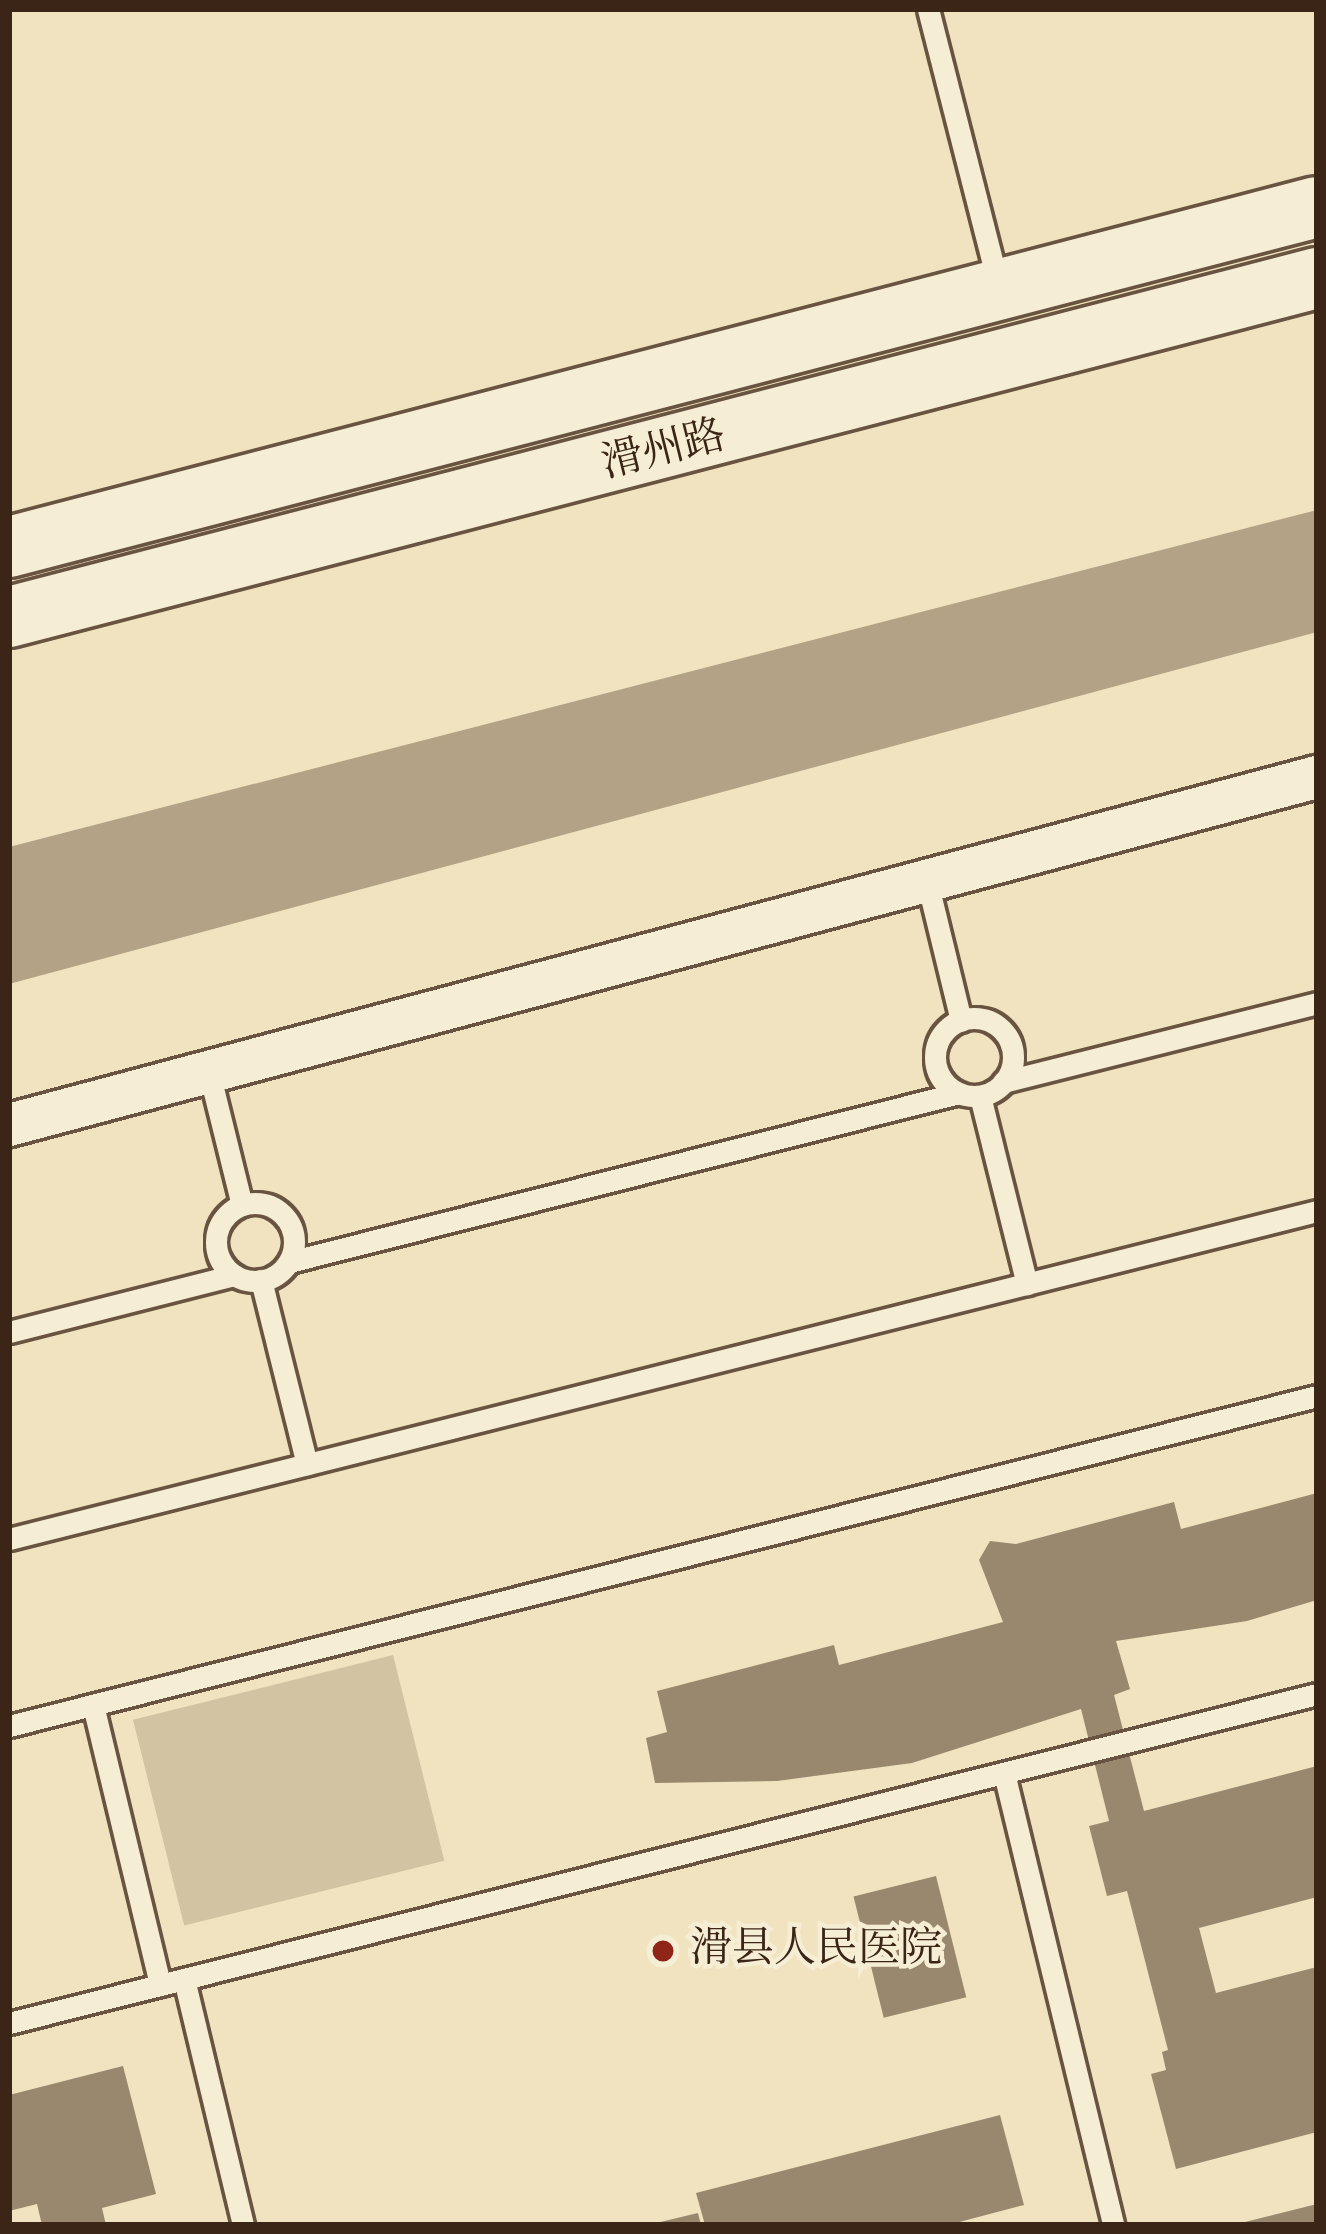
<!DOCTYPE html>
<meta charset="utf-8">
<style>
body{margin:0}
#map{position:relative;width:1326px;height:2234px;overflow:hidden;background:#f1e3bf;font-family:Vollkorn,"Noto Serif SC",serif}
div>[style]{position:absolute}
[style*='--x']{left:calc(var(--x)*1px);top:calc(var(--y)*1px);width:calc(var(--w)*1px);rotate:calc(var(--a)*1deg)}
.green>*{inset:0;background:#d2c3a2;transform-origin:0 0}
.water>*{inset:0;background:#b3a286}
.building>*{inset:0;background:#99886e;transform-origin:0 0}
.roads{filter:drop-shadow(3px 0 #685440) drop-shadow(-3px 0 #685440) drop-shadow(0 3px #685440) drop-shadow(0 -3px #685440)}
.service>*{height:21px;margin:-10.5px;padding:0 10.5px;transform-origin:10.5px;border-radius:10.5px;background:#f6edd5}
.service>.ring{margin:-10.5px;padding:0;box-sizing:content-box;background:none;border:21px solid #f6edd5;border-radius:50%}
.minor>*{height:42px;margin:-21px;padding:0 21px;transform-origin:21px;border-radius:21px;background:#f6edd5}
.secondary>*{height:60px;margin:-30px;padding:0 30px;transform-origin:30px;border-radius:30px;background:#f6edd5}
.dots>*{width:33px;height:33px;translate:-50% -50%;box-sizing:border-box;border:6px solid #f6edd5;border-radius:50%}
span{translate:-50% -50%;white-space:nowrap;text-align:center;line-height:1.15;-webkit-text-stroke:9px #f6edd5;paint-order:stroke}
.street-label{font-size:42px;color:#3a2516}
.poi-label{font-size:42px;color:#3a2516}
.left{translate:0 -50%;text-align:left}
.frame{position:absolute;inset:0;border:12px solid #3a2516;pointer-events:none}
</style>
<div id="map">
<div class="green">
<i style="left:393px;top:1655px;width:212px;height:268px;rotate:76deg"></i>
</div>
<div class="water">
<i style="clip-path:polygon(1317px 510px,1317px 632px,9px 984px,9px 847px)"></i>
</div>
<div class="building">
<i style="clip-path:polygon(1317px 1493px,1317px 1600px,1247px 1621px,1116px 1641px,1130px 1689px,1114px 1695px,1144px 1811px,1317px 1766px,1317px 1897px,1199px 1928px,1216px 1993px,1317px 1967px,1317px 2132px,1176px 2169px,1151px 2074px,1166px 2070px,1162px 2052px,1168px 2050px,1127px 1891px,1107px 1896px,1089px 1826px,1109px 1821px,1081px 1709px,912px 1763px,777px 1781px,655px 1783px,646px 1738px,667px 1732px,657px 1691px,834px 1645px,839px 1665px,1003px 1622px,979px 1560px,990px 1541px,1016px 1544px,1174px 1502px,1181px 1529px)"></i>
<i style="left:936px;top:1876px;width:125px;height:85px;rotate:76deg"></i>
<i style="clip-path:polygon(123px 2066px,156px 2194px,102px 2208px,106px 2225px,42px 2225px,37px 2204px,9px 2211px,9px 2095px)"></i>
<i style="clip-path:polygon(1000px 2115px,1024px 2205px,948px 2225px,705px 2225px,696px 2193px)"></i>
<i style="clip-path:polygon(1317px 2204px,1317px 2225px,1242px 2225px,1241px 2223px)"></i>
<i style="clip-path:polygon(698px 2213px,701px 2225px,656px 2225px,656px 2223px)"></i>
</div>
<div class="roads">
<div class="service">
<i style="--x:928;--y:9;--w:288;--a:75.7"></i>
<i style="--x:927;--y:881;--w:144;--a:76.3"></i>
<i class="ring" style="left:935px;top:1018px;width:57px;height:57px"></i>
<i style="--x:209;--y:1072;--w:137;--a:76.1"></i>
<i style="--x:1003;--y:1082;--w:324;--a:-14.1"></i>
<i style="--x:980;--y:1096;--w:194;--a:76"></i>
<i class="ring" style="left:216px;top:1203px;width:57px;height:57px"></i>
<i style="--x:289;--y:1262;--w:691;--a:-14.16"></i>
<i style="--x:261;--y:1280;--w:190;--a:76"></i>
<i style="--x:9;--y:1332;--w:232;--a:-14.2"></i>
<i style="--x:9;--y:1539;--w:1348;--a:-14.08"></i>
<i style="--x:93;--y:1705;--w:288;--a:76.5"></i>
<i style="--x:9;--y:1726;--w:1349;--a:-14.16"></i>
<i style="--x:1004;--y:1773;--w:465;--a:76.4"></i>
<i style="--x:184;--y:1979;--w:253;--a:76.5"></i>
<i style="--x:9;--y:2023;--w:1349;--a:-14.12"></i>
</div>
<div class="minor">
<i style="--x:9;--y:1125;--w:1354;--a:-14.9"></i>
</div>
<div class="secondary">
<i style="--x:9;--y:547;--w:1351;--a:-14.57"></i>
<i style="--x:9;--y:617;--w:1351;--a:-14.53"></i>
</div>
</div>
<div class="dots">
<i style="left:663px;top:1951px;background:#8f2418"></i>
</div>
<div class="street-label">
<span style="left:664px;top:452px;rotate:-14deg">滑州路</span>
</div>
<div class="poi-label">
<span class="left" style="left:690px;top:1951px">滑县人民医院</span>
</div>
<div class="frame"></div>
</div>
